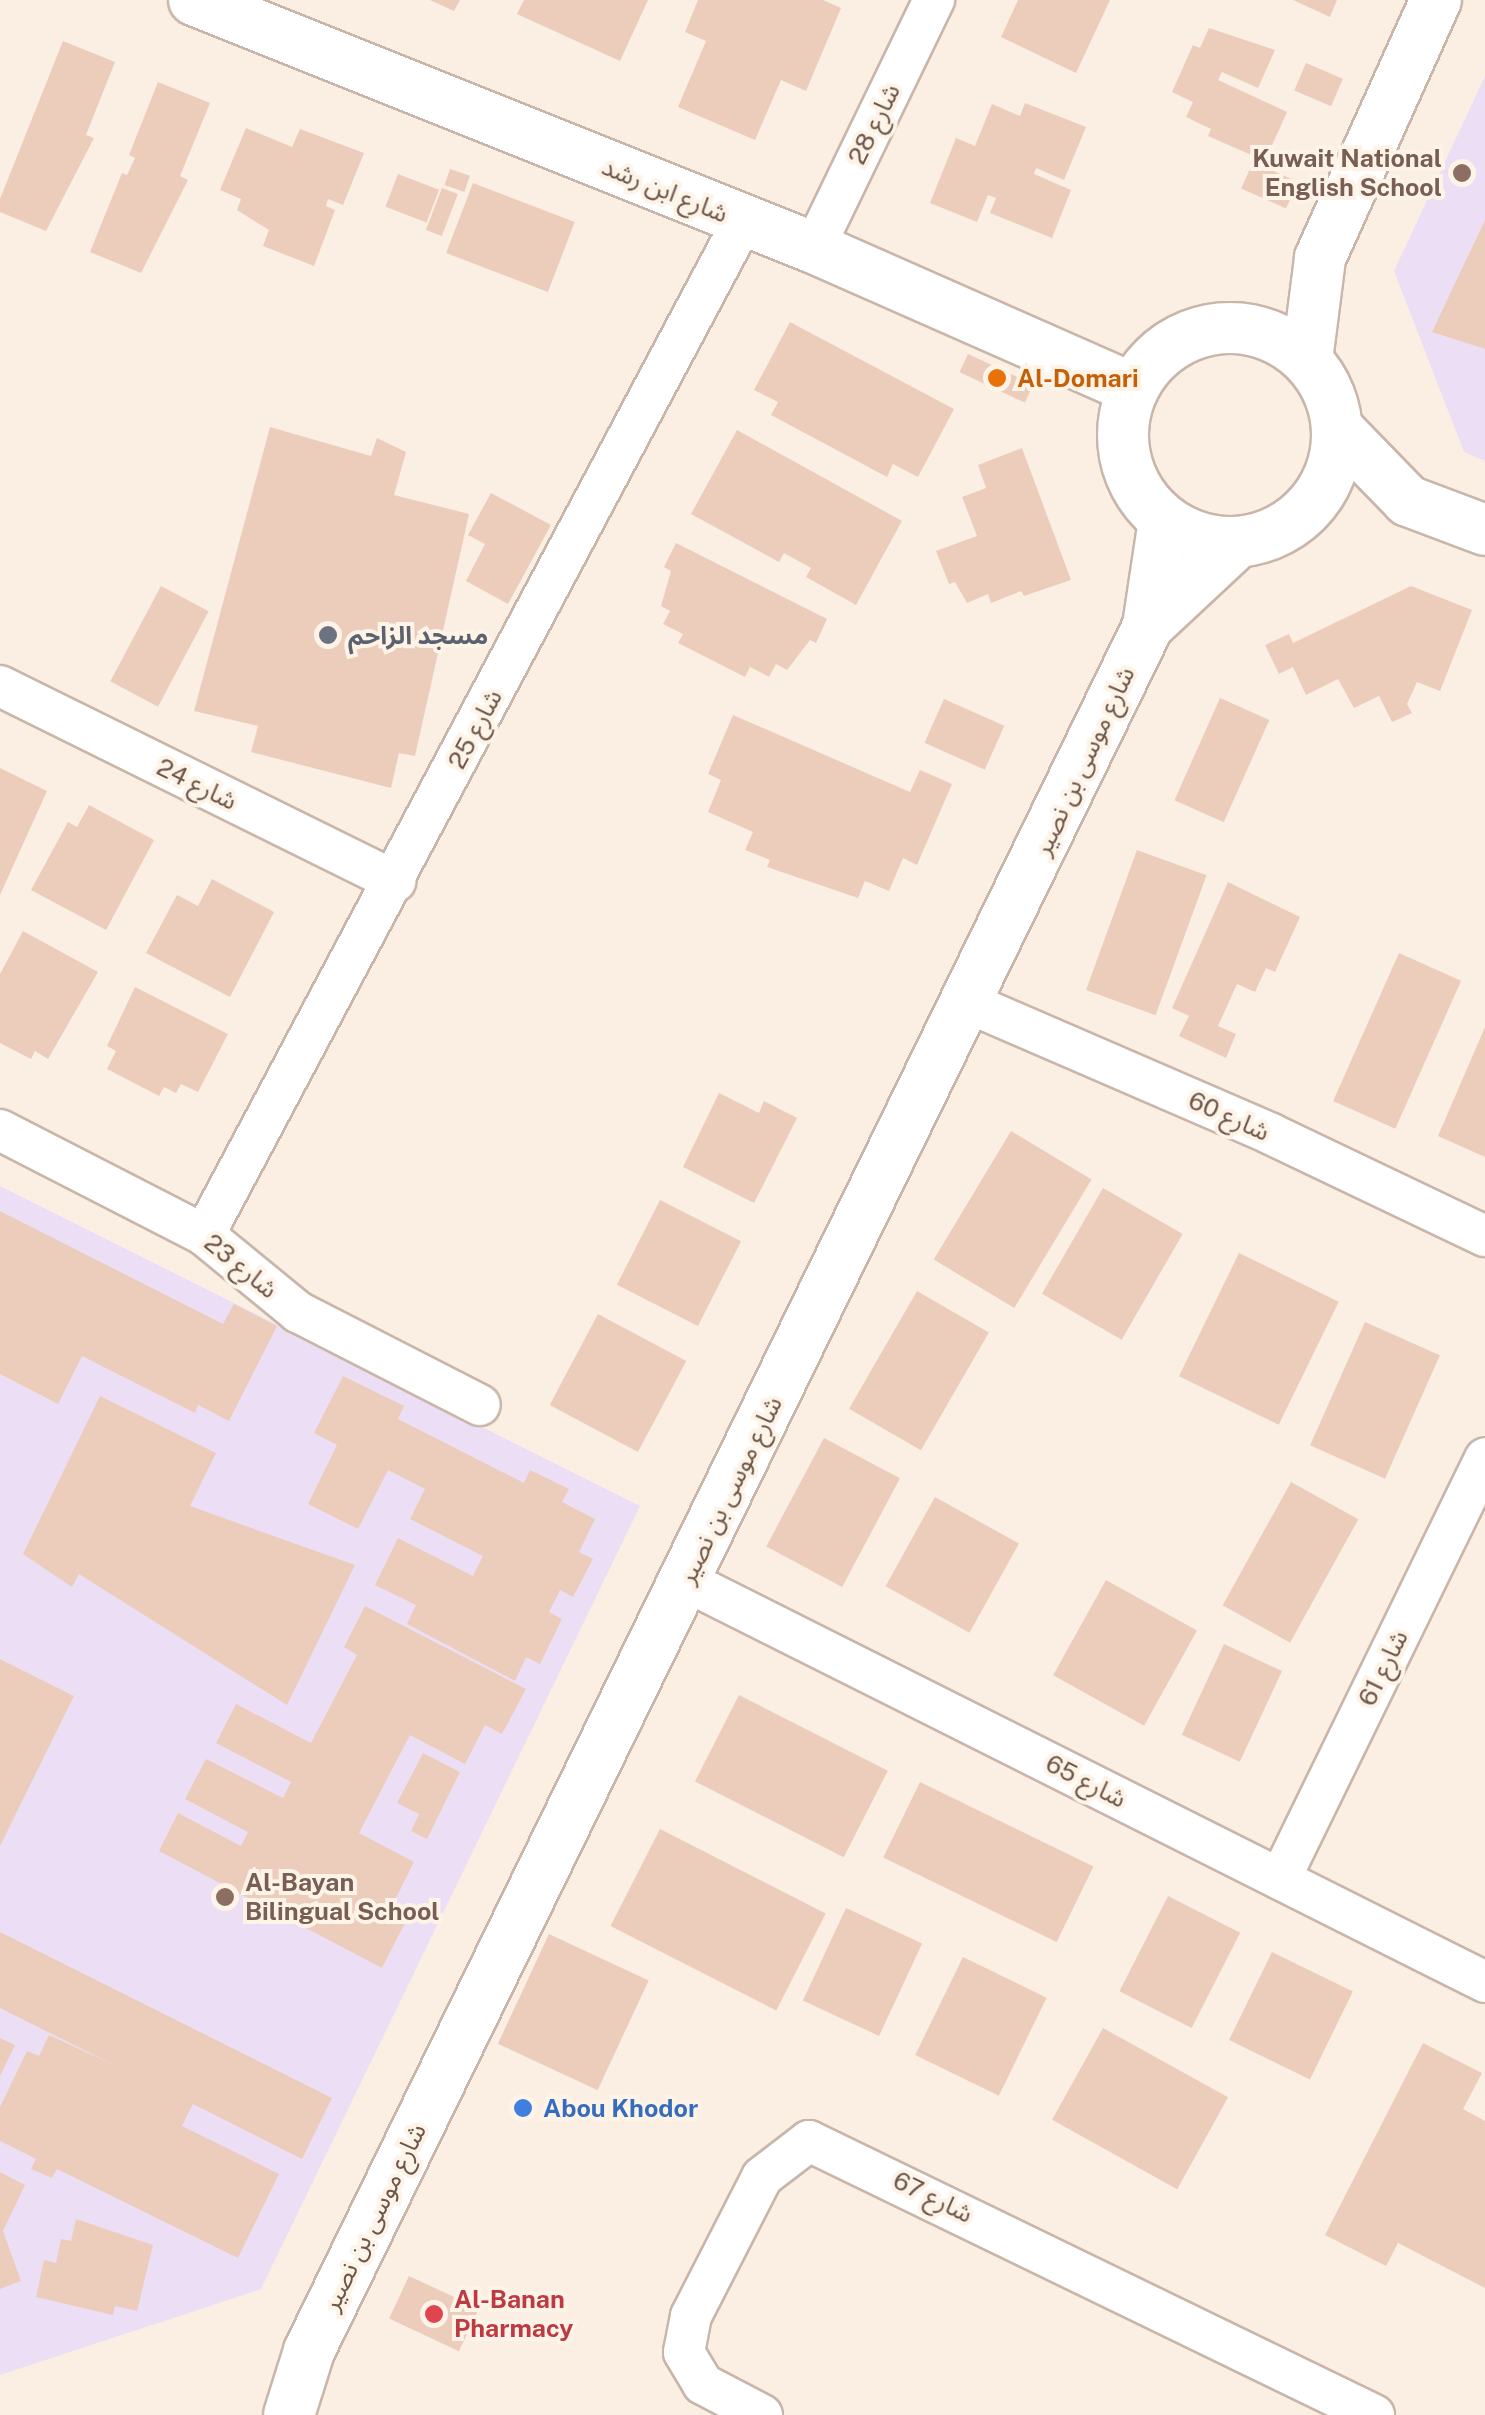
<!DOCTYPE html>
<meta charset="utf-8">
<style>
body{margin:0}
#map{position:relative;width:1485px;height:2415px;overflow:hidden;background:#faefe2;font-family:"Public Sans","Noto Sans Arabic",sans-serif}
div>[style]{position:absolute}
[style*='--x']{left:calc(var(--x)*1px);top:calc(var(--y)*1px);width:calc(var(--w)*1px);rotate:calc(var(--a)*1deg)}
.education>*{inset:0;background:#ecdff5}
.building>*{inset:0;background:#eccdbc;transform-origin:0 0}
.roads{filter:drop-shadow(2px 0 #c9b6aa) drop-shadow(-2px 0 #c9b6aa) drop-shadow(0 2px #c9b6aa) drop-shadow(0 -2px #c9b6aa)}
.minor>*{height:40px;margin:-20px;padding:0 20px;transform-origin:20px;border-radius:20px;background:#fff}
.tertiary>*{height:50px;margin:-25px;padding:0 25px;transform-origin:25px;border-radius:25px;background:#fff}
.tertiary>.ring{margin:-25px;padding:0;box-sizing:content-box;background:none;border:50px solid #fff;border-radius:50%}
.dots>*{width:28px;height:28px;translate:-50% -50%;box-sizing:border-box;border:5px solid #fdf3e7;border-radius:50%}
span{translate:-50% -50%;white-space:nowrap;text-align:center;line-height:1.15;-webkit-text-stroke:8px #fdf3e7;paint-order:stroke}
.street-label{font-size:25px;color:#6e564b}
.education-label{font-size:25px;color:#785e54;font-weight:700}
.right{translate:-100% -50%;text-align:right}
.left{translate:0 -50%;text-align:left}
.food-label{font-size:25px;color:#c56008;font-weight:700}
.worship-label{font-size:25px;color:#5b616d;font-weight:700}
.shop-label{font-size:25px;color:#366cbe;font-weight:700}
.health-label{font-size:25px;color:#be3a42;font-weight:700}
</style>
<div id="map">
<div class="education">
<i style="clip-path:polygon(1485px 76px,1485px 461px,1464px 452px,1394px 271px)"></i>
<i style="clip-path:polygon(0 1186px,640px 1506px,261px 2289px,0 2375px)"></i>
</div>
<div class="building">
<i style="clip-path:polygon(430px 0,460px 0,454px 11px)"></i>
<i style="clip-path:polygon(524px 0,648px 0,620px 61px,517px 14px)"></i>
<i style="clip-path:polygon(698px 0,823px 0,841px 8px,806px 91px,781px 80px,755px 140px,678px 107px,706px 41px,685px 32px)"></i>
<i style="clip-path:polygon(1018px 0,1110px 0,1076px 73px,1001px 37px)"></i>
<i style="clip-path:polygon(1293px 0,1337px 0,1330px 17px)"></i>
<i style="clip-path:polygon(1209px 28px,1275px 50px,1258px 88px,1222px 72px,1218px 80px,1287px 112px,1265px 161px,1208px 136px,1211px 129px,1186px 117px,1193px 102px,1172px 92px,1193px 45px,1200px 48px)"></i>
<i style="clip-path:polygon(63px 41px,115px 62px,86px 135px,94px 138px,46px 231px,0 212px,0 199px)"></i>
<i style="left:1306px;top:63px;width:40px;height:30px;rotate:23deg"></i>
<i style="clip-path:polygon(158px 82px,210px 103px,180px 176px,188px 180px,141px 273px,90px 252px,122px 173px,127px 175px,135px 158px,129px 155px)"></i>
<i style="clip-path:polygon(1025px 103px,1086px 127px,1064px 180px,1036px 168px,1034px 174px,1071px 190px,1052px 238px,990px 213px,996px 198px,988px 195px,977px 222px,930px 203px,956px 138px,975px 146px,992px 104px,1020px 116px)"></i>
<i style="clip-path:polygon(246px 128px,292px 147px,300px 129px,364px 153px,343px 205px,328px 199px,326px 206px,335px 210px,314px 266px,263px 246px,269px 230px,237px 210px,241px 199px,220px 190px)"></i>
<i style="left:1253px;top:162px;width:49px;height:29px;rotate:24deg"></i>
<i style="left:450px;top:169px;width:21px;height:17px;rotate:19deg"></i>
<i style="left:398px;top:174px;width:44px;height:35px;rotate:21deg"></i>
<i style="left:473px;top:183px;width:109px;height:75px;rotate:21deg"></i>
<i style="left:442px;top:188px;width:17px;height:45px;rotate:21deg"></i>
<i style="clip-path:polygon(1485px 220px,1485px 349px,1432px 332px)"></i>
<i style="clip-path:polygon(790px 322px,954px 409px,918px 477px,893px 464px,887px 477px,771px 415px,778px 402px,754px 390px)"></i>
<i style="left:968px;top:354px;width:72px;height:20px;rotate:25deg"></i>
<i style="clip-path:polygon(270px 427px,371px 456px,377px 438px,406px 452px,394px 495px,469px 514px,415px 756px,399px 753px,391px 788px,251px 752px,258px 726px,194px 711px)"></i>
<i style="clip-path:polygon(737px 430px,902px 521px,856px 605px,806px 577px,811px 568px,784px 553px,779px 562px,691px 514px)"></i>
<i style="clip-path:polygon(1022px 448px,1071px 580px,1024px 596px,1021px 591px,991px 603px,988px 594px,967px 603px,955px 582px,949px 584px,936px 551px,977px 536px,962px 497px,986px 488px,978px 465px)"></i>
<i style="clip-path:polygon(491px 493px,551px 525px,508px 604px,466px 581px,485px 544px,468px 535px)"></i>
<i style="clip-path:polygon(676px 543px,827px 619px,816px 643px,810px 640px,787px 670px,776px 664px,769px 677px,750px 667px,745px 677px,678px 643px,683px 634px,663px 624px,670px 611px,661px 606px,671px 571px,664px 567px)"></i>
<i style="left:161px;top:586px;width:54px;height:108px;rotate:28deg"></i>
<i style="clip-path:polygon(1411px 586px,1472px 610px,1440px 691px,1417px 682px,1407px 704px,1412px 713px,1392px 722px,1379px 696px,1354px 708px,1338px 679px,1306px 695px,1293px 667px,1279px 674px,1265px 645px,1289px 634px,1293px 643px)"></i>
<i style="left:1220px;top:698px;width:54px;height:112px;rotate:24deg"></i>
<i style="left:944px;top:699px;width:66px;height:48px;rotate:24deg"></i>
<i style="clip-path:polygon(733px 715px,910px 792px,920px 770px,952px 784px,917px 865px,903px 858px,889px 891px,865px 881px,858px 898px,767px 867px,770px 860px,745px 850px,753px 832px,708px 812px,721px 780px,708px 774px)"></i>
<i style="clip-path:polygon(0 768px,47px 791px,0 895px)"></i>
<i style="clip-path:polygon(89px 805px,154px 840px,106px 930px,31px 890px,68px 822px,77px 827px)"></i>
<i style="left:1137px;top:850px;width:74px;height:149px;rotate:20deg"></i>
<i style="clip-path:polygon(212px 879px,274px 912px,230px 997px,146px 953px,177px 895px,198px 906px)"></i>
<i style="clip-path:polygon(1228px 882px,1300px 917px,1275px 972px,1266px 968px,1255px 992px,1237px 984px,1218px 1026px,1236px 1034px,1226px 1058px,1179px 1036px,1189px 1016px,1172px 1008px)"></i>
<i style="clip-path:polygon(23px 931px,98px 972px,48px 1059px,35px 1051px,31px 1059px,0 1043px,0 974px)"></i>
<i style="left:1399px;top:953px;width:68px;height:162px;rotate:24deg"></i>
<i style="clip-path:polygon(135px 987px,228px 1034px,198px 1092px,181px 1084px,176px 1093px,164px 1087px,159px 1096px,107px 1069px,116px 1051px,107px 1046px)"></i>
<i style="clip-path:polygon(1485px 1027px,1485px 1157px,1438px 1136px)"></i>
<i style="clip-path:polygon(719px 1093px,759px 1113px,764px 1101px,797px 1118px,754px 1203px,683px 1167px)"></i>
<i style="left:1011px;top:1131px;width:94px;height:150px;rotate:31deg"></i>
<i style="left:1103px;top:1188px;width:92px;height:122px;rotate:30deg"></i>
<i style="left:660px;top:1200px;width:91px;height:95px;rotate:27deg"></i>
<i style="clip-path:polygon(0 1211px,223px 1324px,234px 1304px,277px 1326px,229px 1421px,198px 1405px,195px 1413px,82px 1356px,58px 1404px,0 1374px)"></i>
<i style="left:1239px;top:1253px;width:111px;height:137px;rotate:26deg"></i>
<i style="left:917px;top:1291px;width:83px;height:136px;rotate:30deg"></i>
<i style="left:598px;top:1314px;width:100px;height:103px;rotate:28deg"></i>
<i style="left:1365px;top:1322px;width:82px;height:135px;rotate:24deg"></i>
<i style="clip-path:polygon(343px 1376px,404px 1406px,398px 1419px,524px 1483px,530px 1470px,569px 1489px,562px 1502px,595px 1519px,579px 1552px,593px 1559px,573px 1597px,560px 1590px,549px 1612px,562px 1619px,540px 1664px,526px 1657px,515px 1681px,407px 1624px,416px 1605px,375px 1585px,398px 1538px,473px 1576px,483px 1556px,410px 1519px,425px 1489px,388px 1470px,358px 1529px,308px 1504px,337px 1445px,314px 1433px)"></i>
<i style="clip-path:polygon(100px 1396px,216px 1453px,190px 1506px,355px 1565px,287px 1705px,79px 1574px,72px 1587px,23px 1554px)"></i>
<i style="left:824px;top:1438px;width:86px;height:123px;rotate:28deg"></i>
<i style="left:1291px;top:1482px;width:77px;height:141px;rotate:29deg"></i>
<i style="left:935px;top:1497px;width:96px;height:102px;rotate:29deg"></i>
<i style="left:1106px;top:1580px;width:104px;height:109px;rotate:29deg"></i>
<i style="clip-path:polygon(365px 1606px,526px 1689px,502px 1734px,485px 1725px,465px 1764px,410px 1735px,359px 1833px,414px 1862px,391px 1908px,408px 1917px,382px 1968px,159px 1851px,178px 1813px,241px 1846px,248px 1832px,185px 1799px,206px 1759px,283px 1798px,291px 1782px,216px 1743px,236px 1704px,311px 1743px,357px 1655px,344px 1647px)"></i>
<i style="left:1224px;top:1644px;width:64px;height:100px;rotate:25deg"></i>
<i style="clip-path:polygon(0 1659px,74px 1696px,0 1846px)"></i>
<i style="left:739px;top:1695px;width:167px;height:97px;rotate:27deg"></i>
<i style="clip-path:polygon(423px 1753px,460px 1772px,427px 1839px,411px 1831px,419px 1814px,397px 1803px)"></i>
<i style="left:920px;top:1782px;width:193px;height:84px;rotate:26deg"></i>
<i style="left:660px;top:1829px;width:186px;height:109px;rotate:27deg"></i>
<i style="left:1168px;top:1896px;width:81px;height:107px;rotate:27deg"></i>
<i style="left:846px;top:1908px;width:84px;height:102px;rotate:25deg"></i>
<i style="clip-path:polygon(0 1932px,332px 2098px,302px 2159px,193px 2104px,182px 2126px,279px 2174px,238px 2258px,57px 2169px,52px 2178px,31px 2169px,36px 2159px,0 2141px,0 2107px,27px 2051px,39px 2056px,49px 2035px,114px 2065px,0 2008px)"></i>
<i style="left:549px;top:1934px;width:110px;height:121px;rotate:25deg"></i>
<i style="left:1272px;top:1952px;width:90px;height:98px;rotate:26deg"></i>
<i style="left:963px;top:1957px;width:93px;height:109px;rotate:26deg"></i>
<i style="left:1103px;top:2028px;width:143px;height:105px;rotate:29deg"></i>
<i style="clip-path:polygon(0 2038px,15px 2045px,0 2076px)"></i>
<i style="clip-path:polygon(1423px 2043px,1482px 2073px,1463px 2109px,1485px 2121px,1485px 2288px,1398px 2243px,1386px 2266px,1325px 2235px)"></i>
<i style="clip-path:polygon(0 2172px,25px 2185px,3px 2231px,21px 2281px,0 2289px)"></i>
<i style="clip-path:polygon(76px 2219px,153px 2245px,137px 2311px,115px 2306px,113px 2315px,36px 2297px,44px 2260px,56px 2263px,61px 2239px,71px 2241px)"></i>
<i style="left:409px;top:2276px;width:77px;height:47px;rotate:25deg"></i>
</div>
<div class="roads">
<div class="minor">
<i style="--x:814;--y:248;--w:276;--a:-64.2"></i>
<i style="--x:0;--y:686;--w:441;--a:26.3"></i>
<i style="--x:969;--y:1003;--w:329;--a:23.4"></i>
<i style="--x:1271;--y:1134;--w:237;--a:25.5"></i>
<i style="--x:0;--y:1130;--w:229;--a:27.2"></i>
<i style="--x:204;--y:1235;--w:122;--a:39.3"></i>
<i style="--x:298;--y:1312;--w:204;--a:27.1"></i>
<i style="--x:204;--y:1235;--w:1148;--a:-62.01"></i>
<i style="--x:686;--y:1581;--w:894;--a:26.65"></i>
<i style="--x:1280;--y:1879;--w:468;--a:-64"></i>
<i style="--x:762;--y:2415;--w:67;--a:-152.3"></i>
<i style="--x:703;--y:2384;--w:37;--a:-121"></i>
<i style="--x:684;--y:2352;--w:37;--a:-79"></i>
<i style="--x:691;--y:2316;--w:156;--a:-62.9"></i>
<i style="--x:762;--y:2177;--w:59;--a:-37.5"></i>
<i style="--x:809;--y:2141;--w:628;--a:25.87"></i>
</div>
<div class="tertiary">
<i style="--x:194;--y:0;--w:668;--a:21.8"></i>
<i style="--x:814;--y:248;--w:347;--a:23.8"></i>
<i class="ring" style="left:1123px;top:328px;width:164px;height:164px"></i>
<i style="--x:1307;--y:360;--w:103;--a:-82.7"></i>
<i style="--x:1320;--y:258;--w:283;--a:-65.8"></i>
<i style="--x:1338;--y:429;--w:100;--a:45.8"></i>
<i style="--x:1408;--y:501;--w:82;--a:20.6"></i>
<i style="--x:1148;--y:626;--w:122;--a:-43"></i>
<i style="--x:289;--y:2415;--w:67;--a:-72.6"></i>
<i style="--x:309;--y:2351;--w:1918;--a:-64.06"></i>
<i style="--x:1148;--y:626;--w:107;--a:-81.4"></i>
</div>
</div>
<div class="dots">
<i style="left:1462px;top:173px;background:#8d6e63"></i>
<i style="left:997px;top:378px;background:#e8710a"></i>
<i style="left:328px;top:635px;background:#6b7280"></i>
<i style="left:225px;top:1897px;background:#8d6e63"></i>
<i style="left:523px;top:2108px;background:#3f7fe0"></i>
<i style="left:434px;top:2314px;background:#e0444e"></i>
</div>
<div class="street-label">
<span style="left:874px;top:124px;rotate:-64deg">شارع 28</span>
<span style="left:665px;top:190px;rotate:22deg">شارع ابن رشد</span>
<span style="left:475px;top:729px;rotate:-62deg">شارع 25</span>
<span style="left:1084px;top:761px;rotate:-65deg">شارع موسى بن نصير</span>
<span style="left:197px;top:784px;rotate:26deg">شارع 24</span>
<span style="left:1229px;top:1116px;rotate:24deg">شارع 60</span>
<span style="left:241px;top:1266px;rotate:39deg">شارع 23</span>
<span style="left:730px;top:1490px;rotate:-64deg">شارع موسى بن نصير</span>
<span style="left:1383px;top:1668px;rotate:-64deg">شارع 61</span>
<span style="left:1086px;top:1781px;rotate:27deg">شارع 65</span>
<span style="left:933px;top:2197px;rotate:26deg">شارع 67</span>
<span style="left:374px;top:2217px;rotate:-64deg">شارع موسى بن نصير</span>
</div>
<div class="education-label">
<span class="right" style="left:1442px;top:173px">Kuwait National<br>English School</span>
<span class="left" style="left:245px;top:1897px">Al-Bayan<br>Bilingual School</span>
</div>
<div class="food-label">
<span class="left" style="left:1017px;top:378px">Al-Domari</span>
</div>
<div class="worship-label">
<span class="left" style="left:348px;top:635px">مسجد الزاحم</span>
</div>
<div class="shop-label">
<span class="left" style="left:543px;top:2108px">Abou Khodor</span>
</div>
<div class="health-label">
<span class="left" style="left:454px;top:2314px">Al-Banan<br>Pharmacy</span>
</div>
</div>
